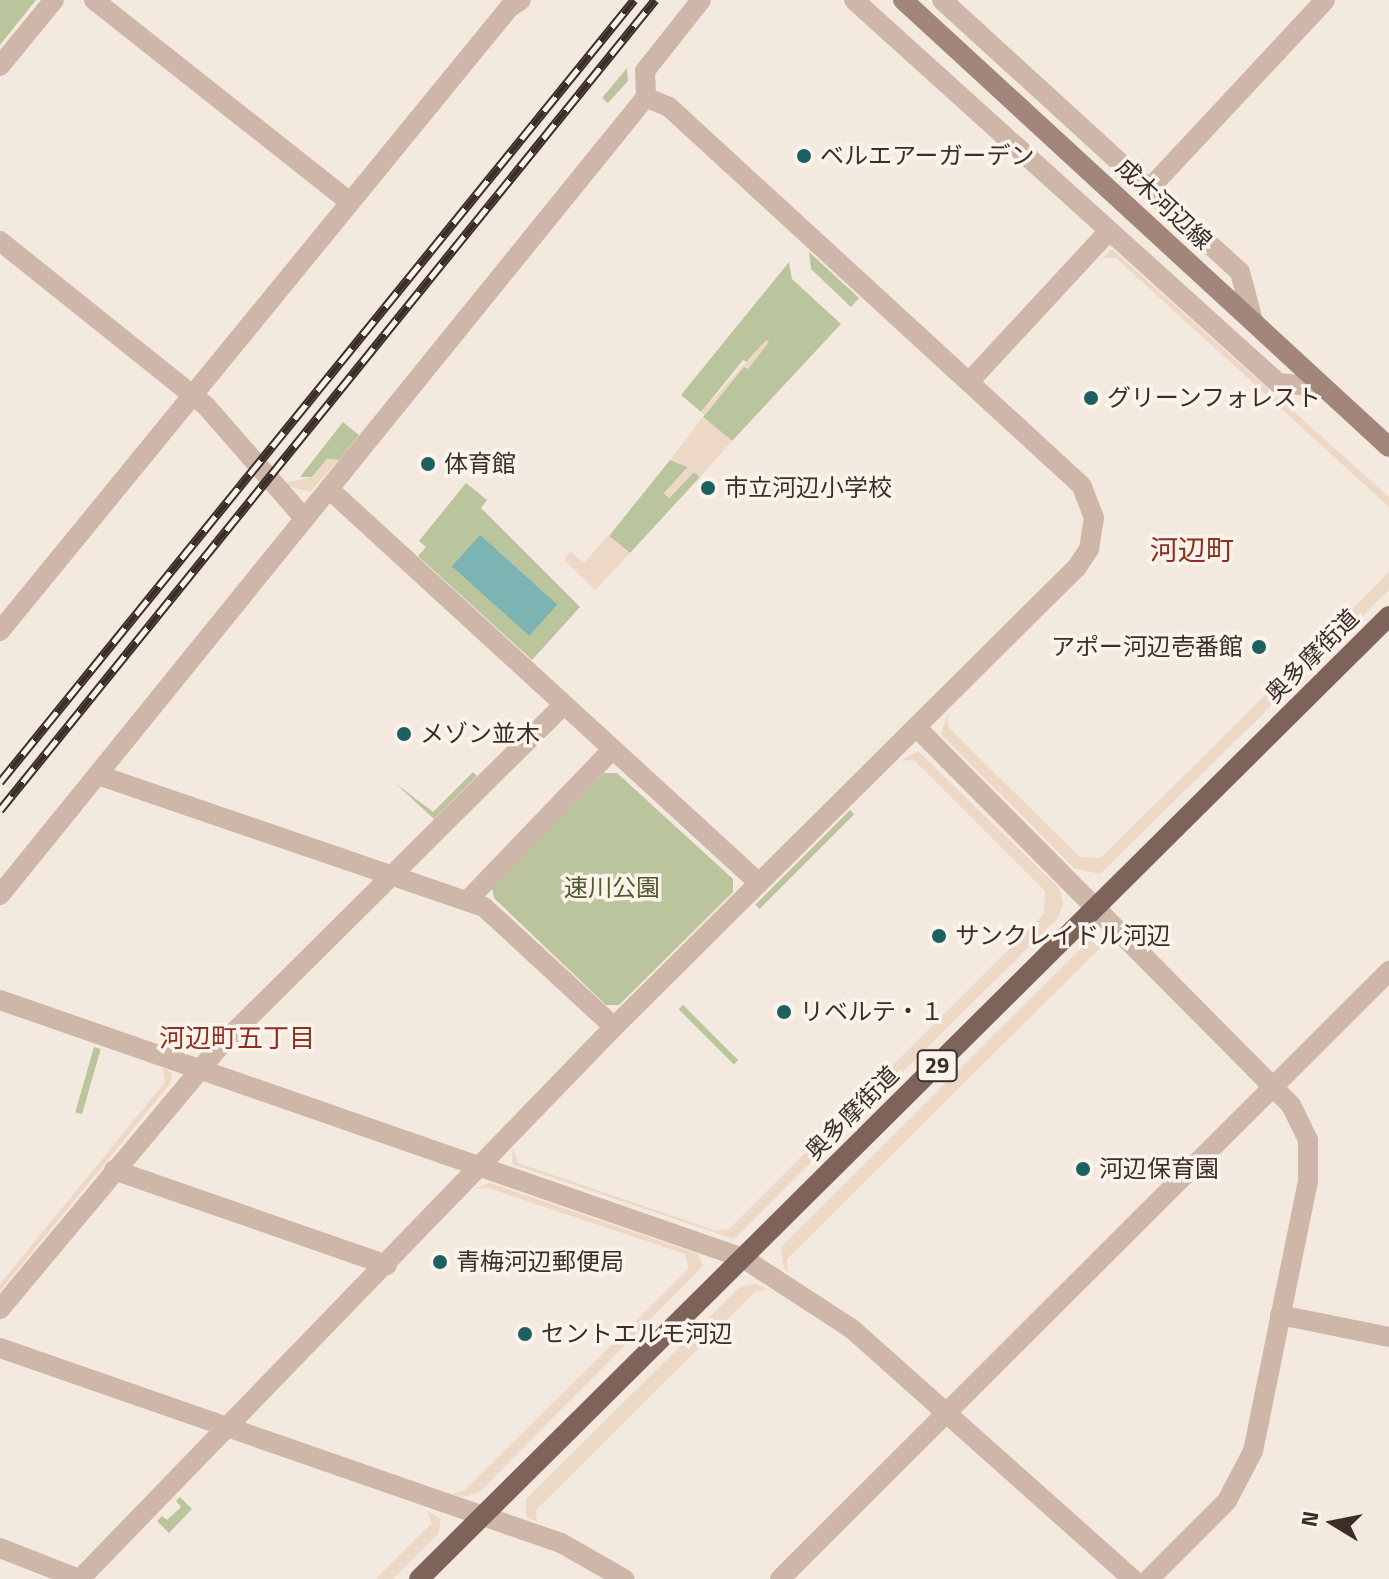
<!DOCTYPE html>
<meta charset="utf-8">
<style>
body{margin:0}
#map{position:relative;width:1389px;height:1579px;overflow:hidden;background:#f4e9df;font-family:"Titillium Web","Noto Sans JP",sans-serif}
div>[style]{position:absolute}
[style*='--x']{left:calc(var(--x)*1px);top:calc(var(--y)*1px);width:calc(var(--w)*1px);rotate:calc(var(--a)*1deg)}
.green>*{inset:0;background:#bbc59d;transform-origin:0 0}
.plaza>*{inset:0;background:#edd8c5}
.water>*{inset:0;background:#7bb4b2;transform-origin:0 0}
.street>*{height:20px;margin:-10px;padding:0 10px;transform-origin:10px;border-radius:10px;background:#ceb7a9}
.secondary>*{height:20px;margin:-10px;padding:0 10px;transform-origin:10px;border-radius:10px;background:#a2867a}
.primary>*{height:20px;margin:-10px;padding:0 10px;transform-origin:10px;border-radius:10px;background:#7d635a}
.rail>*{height:9px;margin-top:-4.5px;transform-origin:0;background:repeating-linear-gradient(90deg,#fbf3ec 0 18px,#3b2e29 0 36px);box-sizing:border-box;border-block:2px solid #3b2e29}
.dots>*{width:22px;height:22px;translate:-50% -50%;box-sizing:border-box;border:4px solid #fbf3ec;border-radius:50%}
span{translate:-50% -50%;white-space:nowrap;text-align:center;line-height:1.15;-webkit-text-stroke:7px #fbf3ec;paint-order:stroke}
.shield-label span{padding:2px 6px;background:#fbf3ec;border:2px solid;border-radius:6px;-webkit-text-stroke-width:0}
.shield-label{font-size:22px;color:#3b2e29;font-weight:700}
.poi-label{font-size:24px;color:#3b2e29}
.left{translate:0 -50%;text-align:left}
.right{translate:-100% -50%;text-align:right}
.street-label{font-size:24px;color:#3b2e29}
.park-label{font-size:24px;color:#4d5b2b}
.neighbourhood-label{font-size:26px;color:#8f2f1d}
.quarter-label{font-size:28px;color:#8f2f1d}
.north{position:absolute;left:1293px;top:1483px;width:80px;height:80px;-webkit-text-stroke:6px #fbf3ec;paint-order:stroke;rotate:280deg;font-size:22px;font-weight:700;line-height:32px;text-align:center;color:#3b2e29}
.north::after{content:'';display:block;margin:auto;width:28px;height:36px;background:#3b2e29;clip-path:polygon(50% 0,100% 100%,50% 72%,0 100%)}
</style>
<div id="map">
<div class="green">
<i style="clip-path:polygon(0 0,36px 0,0 45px)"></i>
<i style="clip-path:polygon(627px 68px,628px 81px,608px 103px,602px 98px)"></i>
<i style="clip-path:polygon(809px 252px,859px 298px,851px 307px,811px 269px)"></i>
<i style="clip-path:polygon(789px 262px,792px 279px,841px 324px,732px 441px,703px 417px,747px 362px,743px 360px,701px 412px,681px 395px)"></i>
<i style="clip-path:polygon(343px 422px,359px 435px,339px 460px,327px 459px,312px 477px,300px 477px)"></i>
<i style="clip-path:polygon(670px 460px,688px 467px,664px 493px,669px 498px,694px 472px,700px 477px,630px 553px,609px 536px)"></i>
<i style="clip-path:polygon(466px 483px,487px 500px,481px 508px,580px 607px,532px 660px,418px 556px,426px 547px,419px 541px)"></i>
<i style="clip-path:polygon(473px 772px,477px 776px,434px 819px,395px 783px,433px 812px)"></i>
<i style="clip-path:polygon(604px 773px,617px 773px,733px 879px,733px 892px,619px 1005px,606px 1005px,494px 898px,491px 884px)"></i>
<i style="left:850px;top:810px;width:6px;height:134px;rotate:45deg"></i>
<i style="left:683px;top:1005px;width:78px;height:6px;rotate:45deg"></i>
<i style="left:94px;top:1047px;width:7px;height:68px;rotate:16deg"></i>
<i style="clip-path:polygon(180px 1497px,192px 1509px,169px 1533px,157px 1521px,162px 1516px,167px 1520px,181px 1507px,176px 1501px)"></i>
</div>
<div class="plaza">
<i style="clip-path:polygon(1112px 249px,1389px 497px,1389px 507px,1116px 258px,1103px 258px)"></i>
<i style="clip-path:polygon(766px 340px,769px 342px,748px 369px,744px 367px,705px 415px,701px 412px)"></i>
<i style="clip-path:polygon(703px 417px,732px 441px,700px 477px,694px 472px,669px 498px,664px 493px,688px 467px,670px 460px)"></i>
<i style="clip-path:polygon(327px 459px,339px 460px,310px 492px,280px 484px,312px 477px)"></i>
<i style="clip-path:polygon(608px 535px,630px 553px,595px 590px,564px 560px,571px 552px,584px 563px)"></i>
<i style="clip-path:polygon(1389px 572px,1389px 590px,1100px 874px,1074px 868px,941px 734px,948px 714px,948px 727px,1080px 857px,1101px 858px)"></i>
<i style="clip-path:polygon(918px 751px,1059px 888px,1063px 904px,1058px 918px,734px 1239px,512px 1164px,513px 1147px,518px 1163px,717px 1231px,729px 1229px,1044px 914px,1045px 891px,914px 760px,900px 761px)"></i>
<i style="clip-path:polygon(1104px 939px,1116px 945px,1103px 945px,787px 1259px,788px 1271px,784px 1268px,781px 1247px,1087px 942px)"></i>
<i style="clip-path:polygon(162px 1067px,172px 1073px,170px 1084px,0 1291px,0 1284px,165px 1082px)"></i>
<i style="clip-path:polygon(490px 1183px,698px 1254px,703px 1266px,480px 1492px,463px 1497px,452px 1494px,465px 1490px,689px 1268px,685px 1254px,488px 1188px,474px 1189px)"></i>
<i style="clip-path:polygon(756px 1284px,768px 1289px,755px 1292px,536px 1510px,537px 1522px,526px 1517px,526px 1499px,740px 1287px)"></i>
<i style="clip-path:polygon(428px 1511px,441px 1519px,438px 1534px,393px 1579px,376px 1579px,431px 1524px)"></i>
</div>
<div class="water">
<i style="left:480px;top:535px;width:104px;height:42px;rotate:42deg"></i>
</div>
<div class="street">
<i style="--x:94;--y:0;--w:326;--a:38.3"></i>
<i style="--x:854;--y:0;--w:571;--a:42.09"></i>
<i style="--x:1278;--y:383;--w:44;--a:5.2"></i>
<i style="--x:942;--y:0;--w:403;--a:42.4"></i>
<i style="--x:1240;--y:272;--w:51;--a:75.1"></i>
<i style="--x:0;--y:66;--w:85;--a:-50.7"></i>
<i style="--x:1149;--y:189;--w:258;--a:-47"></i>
<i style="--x:0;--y:241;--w:264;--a:38.7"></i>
<i style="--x:206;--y:406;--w:150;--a:48.8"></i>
<i style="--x:969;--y:382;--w:206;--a:-47.2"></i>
<i style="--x:329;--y:489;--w:583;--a:42.5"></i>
<i style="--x:0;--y:631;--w:804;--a:-50.75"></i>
<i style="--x:509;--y:8;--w:14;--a:-34"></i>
<i style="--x:916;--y:727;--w:532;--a:45.23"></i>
<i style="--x:1291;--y:1105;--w:39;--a:64"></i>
<i style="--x:1308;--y:1140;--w:41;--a:90"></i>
<i style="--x:1308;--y:1181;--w:276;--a:101.5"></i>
<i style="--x:1253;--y:1451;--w:56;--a:117.5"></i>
<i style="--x:1227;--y:1501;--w:110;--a:135"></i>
<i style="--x:98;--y:775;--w:408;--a:18.9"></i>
<i style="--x:484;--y:907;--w:177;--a:42.7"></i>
<i style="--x:0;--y:895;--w:1027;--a:-51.01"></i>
<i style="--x:646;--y:97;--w:26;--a:-92"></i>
<i style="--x:645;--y:71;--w:90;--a:-51.7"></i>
<i style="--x:467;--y:901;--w:209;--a:-46.2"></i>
<i style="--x:0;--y:1000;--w:787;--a:19.15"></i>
<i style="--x:743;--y:1258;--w:130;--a:33.1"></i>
<i style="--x:852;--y:1329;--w:376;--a:41.7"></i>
<i style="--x:114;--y:1170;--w:289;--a:19.2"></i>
<i style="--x:0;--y:1309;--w:344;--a:-50.1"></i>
<i style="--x:221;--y:1045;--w:482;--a:-44.8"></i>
<i style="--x:1280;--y:1315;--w:111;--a:11.4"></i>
<i style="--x:0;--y:1348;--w:594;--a:19.17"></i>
<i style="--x:561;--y:1543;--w:73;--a:29.7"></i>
<i style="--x:0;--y:1548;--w:85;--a:21.4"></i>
<i style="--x:80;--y:1579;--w:768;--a:-45.95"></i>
<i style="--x:614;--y:1027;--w:653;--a:-44.81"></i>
<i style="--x:1077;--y:567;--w:22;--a:-56"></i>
<i style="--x:1089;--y:549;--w:31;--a:-81"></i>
<i style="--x:1094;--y:518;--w:34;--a:-111"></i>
<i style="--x:1082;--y:486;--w:561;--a:-137.46"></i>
<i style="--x:669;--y:107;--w:25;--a:-157"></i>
<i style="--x:780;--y:1579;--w:861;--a:-44.95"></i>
</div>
<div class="secondary">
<i style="--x:903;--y:0;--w:660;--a:42.61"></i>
</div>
<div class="primary">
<i style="--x:419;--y:1579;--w:1367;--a:-44.79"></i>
</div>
<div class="rail">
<i style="--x:0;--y:782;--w:1007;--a:-50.97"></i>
<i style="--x:0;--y:810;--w:1042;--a:-51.04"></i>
</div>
<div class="dots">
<i style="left:804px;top:156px;background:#1c605f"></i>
<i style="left:1091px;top:398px;background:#1c605f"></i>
<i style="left:428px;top:464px;background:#1c605f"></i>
<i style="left:708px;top:488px;background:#1c605f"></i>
<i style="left:1259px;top:647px;background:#1c605f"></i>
<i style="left:404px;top:734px;background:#1c605f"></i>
<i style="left:939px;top:936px;background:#1c605f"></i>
<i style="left:784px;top:1012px;background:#1c605f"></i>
<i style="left:1083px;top:1169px;background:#1c605f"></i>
<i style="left:440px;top:1262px;background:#1c605f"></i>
<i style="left:525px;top:1334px;background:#1c605f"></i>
</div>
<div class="shield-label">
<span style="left:937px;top:1066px">29</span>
</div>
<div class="poi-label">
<span class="left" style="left:820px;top:156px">ベルエアーガーデン</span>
<span class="left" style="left:1107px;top:398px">グリーンフォレスト</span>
<span class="left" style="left:444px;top:464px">体育館</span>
<span class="left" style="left:724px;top:488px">市立河辺小学校</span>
<span class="right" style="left:1243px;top:647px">アポー河辺壱番館</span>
<span class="left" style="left:420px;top:734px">メゾン並木</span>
<span class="left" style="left:955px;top:936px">サンクレイドル河辺</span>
<span class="left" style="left:800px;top:1012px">リベルテ・１</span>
<span class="left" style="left:1099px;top:1169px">河辺保育園</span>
<span class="left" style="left:456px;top:1262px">青梅河辺郵便局</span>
<span class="left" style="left:541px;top:1334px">セントエルモ河辺</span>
</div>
<div class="street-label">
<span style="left:1164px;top:204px;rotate:43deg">成木河辺線</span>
<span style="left:1312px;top:656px;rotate:-45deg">奥多摩街道</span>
<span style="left:852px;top:1113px;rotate:-45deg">奥多摩街道</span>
</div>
<div class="park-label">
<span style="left:612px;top:888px">速川公園</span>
</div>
<div class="neighbourhood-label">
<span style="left:237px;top:1038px">河辺町五丁目</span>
</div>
<div class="quarter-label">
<span style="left:1192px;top:550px">河辺町</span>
</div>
<div class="north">N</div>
</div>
